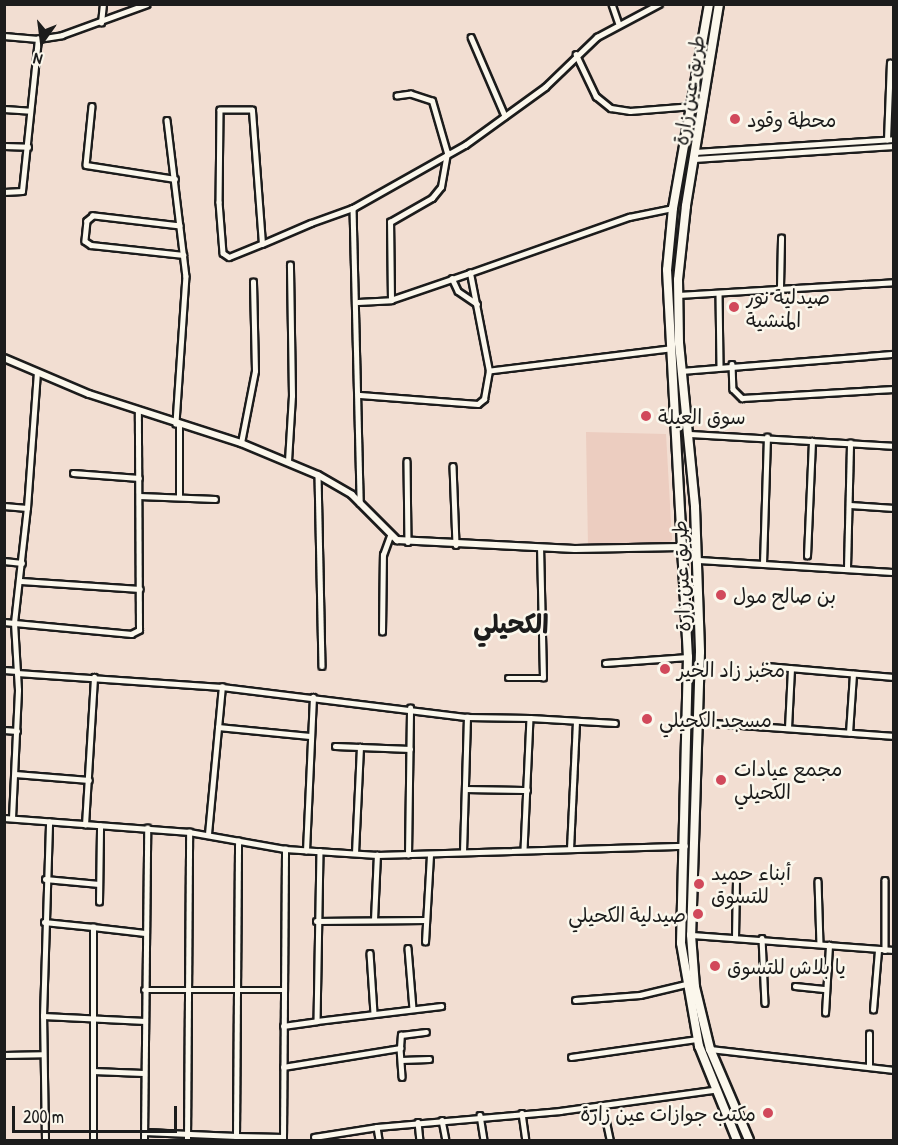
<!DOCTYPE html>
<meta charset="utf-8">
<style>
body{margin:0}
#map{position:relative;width:898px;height:1145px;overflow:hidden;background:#f2ded2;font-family:"Patrick Hand","Playpen Sans Arabic",sans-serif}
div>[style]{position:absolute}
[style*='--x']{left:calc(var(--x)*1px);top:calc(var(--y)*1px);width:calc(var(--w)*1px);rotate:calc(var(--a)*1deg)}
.built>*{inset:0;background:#eccdc0}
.roads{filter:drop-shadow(2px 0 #1c1c1c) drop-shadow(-2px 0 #1c1c1c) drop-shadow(0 2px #1c1c1c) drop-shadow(0 -2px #1c1c1c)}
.minor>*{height:4.5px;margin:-2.25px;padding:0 2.25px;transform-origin:2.25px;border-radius:2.25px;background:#fbf7ec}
.tertiary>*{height:6px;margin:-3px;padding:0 3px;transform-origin:3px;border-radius:3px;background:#fbf7ec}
.primary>*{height:8px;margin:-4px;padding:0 4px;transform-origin:4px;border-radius:4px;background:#fbf7ec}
.dots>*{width:16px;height:16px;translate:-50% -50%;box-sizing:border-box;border:3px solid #fbf7ec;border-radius:50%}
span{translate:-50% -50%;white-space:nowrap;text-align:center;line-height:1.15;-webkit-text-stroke:5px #fbf7ec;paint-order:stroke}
.street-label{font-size:20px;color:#1c1c1c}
.poi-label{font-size:20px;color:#1c1c1c}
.left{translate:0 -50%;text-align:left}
.right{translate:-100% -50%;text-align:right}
.district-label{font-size:26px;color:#1c1c1c;font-weight:700}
.frame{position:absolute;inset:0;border:6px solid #1c1c1c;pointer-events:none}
.north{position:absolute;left:12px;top:12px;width:60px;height:60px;-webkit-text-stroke:4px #fbf7ec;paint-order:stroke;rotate:194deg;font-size:16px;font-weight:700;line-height:24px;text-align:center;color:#1c1c1c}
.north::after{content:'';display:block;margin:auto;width:21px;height:27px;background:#1c1c1c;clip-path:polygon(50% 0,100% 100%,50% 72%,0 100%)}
.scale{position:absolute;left:12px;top:1106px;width:165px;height:27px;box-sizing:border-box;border:3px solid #1c1c1c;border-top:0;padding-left:8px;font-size:18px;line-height:21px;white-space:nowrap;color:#1c1c1c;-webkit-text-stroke:4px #fbf7ec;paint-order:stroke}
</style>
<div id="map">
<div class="built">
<i style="clip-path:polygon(586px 432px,666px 434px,672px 540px,667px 544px,588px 546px)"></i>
</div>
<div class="roads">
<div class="minor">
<i style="--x:612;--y:4;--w:21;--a:71"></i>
<i style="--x:101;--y:23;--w:19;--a:-84"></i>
<i style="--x:4;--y:36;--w:34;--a:5"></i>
<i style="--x:38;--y:39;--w:24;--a:-9"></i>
<i style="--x:62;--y:35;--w:90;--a:-20"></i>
<i style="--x:471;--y:37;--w:86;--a:66.7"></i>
<i style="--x:576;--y:54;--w:47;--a:64.5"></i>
<i style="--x:596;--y:96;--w:19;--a:39"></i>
<i style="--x:611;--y:108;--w:19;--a:9"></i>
<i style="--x:630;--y:111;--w:63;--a:-4.5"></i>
<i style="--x:92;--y:106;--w:59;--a:95.8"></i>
<i style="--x:86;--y:165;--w:90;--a:8.9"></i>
<i style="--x:4;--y:109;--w:26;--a:4"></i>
<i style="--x:167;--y:120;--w:157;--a:83.1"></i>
<i style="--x:186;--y:276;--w:148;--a:93.9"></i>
<i style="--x:887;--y:140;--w:77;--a:-87.8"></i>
<i style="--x:4;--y:146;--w:24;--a:2"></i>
<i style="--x:695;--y:152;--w:199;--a:-3.7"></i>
<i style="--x:694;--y:159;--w:200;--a:-3.7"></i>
<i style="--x:4;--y:192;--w:18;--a:-3"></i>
<i style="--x:22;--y:191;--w:153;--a:-84"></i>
<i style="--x:353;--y:208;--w:295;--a:88.6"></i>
<i style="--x:180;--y:226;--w:88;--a:-173.4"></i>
<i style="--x:93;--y:216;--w:8;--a:140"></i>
<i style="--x:87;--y:221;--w:20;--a:96"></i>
<i style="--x:85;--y:241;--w:7;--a:34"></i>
<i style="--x:91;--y:245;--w:93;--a:6.2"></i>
<i style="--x:262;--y:244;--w:134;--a:-94.3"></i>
<i style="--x:252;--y:110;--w:32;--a:180"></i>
<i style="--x:220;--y:110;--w:92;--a:90.6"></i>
<i style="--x:219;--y:202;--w:51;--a:85.5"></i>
<i style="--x:223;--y:253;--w:7;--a:34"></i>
<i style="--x:229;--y:257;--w:35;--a:-22"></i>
<i style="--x:262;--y:244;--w:53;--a:-23.2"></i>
<i style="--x:311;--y:223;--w:45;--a:-19.7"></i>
<i style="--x:353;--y:208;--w:129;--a:-29.4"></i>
<i style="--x:465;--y:145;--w:99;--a:-35.9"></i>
<i style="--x:545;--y:87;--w:72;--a:-43.9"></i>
<i style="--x:597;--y:37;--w:70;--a:-28"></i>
<i style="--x:452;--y:278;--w:14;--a:65"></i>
<i style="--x:458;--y:291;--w:23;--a:34"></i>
<i style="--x:780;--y:287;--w:49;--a:-88.8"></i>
<i style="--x:719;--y:293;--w:73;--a:89.2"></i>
<i style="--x:678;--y:295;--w:216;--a:-3.4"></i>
<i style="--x:391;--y:300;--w:78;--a:-90.7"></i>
<i style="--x:390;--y:222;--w:48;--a:-29.7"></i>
<i style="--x:432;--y:198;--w:14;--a:-51"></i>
<i style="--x:441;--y:187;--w:35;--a:-80"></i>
<i style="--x:447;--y:153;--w:54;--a:-106.1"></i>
<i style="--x:432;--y:101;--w:22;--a:-162"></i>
<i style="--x:411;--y:94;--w:14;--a:172"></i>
<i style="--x:358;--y:302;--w:33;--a:-3"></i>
<i style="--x:391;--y:300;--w:83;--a:-18.9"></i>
<i style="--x:669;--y:349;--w:181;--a:173"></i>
<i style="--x:489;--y:371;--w:100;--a:-101"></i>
<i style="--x:470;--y:273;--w:169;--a:-19.4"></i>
<i style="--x:629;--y:217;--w:45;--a:-11.6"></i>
<i style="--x:732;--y:364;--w:25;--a:88"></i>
<i style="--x:733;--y:389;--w:13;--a:45"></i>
<i style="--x:742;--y:398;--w:152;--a:-3.4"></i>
<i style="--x:681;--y:371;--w:214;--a:-4.6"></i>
<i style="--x:360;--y:395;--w:118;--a:4.4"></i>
<i style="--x:478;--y:404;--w:8;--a:-40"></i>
<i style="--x:484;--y:399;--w:28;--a:-80"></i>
<i style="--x:688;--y:434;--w:206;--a:3.3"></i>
<i style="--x:241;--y:443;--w:73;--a:-79"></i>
<i style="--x:255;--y:371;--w:89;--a:-91.3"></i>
<i style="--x:288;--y:461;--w:65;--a:-86.5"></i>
<i style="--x:292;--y:396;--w:131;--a:-90.9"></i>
<i style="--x:407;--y:461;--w:81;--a:89.3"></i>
<i style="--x:453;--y:466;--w:79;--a:87.8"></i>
<i style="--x:73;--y:473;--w:66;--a:4.3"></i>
<i style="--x:318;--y:475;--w:191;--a:88.8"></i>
<i style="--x:139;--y:496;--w:76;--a:2.3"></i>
<i style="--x:179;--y:497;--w:72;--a:-90"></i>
<i style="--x:850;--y:505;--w:44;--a:3.9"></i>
<i style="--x:4;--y:506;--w:23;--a:5"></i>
<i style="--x:807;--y:556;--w:115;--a:-87.5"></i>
<i style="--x:697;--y:560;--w:197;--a:3.5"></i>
<i style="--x:4;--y:561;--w:18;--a:6"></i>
<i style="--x:763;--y:564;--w:127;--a:-88.2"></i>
<i style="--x:847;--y:568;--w:125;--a:-88.6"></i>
<i style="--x:21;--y:581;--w:119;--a:3.8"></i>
<i style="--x:4;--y:622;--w:128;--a:5.4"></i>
<i style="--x:131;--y:634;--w:9;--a:-27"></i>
<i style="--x:139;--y:630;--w:219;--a:-90.3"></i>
<i style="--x:382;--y:632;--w:77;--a:-89.3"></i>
<i style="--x:383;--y:555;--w:20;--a:-70"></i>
<i style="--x:605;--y:663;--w:83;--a:-4.1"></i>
<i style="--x:766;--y:666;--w:128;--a:4.9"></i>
<i style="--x:4;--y:670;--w:13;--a:4"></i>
<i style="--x:17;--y:673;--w:205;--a:3.9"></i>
<i style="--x:222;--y:687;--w:247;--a:7"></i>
<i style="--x:467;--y:717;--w:63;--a:0.9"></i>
<i style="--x:530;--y:718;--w:132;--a:92.6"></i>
<i style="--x:508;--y:678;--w:35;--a:0"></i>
<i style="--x:543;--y:678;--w:130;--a:-91.3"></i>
<i style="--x:530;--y:718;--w:85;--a:3.4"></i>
<i style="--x:699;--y:722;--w:196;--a:4.1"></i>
<i style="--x:218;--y:727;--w:92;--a:5.6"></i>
<i style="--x:788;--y:728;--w:59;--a:-87.1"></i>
<i style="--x:4;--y:730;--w:13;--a:4"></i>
<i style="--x:849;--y:733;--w:59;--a:-86.1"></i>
<i style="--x:335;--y:746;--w:75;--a:2.3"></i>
<i style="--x:15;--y:774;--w:74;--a:4.6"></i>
<i style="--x:465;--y:789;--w:62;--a:0.9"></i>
<i style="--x:4;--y:818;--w:186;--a:4.3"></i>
<i style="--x:189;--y:832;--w:97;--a:10"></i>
<i style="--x:285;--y:849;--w:92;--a:3.7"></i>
<i style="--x:377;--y:855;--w:308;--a:-1.7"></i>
<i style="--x:12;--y:818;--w:128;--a:-87.3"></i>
<i style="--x:18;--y:690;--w:67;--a:-93.4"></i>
<i style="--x:14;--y:623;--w:116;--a:-83.6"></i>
<i style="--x:27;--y:508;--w:135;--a:-85.8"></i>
<i style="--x:85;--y:825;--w:148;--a:-86.5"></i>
<i style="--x:208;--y:834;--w:148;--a:-84.6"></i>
<i style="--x:570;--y:849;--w:127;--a:-87.3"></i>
<i style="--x:306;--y:851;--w:154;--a:-87.4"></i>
<i style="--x:320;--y:851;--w:170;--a:91"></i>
<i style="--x:317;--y:1021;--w:125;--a:-6.9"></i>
<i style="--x:463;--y:852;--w:135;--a:-88.3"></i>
<i style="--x:355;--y:853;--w:106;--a:-87.3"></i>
<i style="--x:408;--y:855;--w:147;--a:-89.2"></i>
<i style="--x:45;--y:879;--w:54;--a:5.3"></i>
<i style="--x:885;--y:880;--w:70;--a:90"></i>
<i style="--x:818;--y:881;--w:63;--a:88.2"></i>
<i style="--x:99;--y:902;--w:76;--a:-89.2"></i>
<i style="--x:374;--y:920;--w:65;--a:-87.4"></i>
<i style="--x:316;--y:921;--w:110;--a:-0.5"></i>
<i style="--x:44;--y:922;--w:49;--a:5.8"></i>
<i style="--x:691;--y:935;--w:204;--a:4.2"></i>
<i style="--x:735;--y:938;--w:59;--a:-89"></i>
<i style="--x:762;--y:938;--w:65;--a:87.4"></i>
<i style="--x:425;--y:942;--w:87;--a:-86.7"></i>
<i style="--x:408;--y:948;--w:61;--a:85.3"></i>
<i style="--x:370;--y:953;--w:61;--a:86.2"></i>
<i style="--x:795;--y:986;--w:31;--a:6"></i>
<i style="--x:144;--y:990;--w:140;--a:0"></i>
<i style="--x:575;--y:1000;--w:65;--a:-4.4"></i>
<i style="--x:640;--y:995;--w:47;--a:-13.4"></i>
<i style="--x:873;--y:1010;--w:60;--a:-85.2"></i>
<i style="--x:825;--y:1013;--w:68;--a:-86.6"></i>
<i style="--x:43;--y:1016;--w:102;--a:2.8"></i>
<i style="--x:283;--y:1026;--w:34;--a:-8"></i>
<i style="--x:400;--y:1048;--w:13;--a:-86"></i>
<i style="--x:401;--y:1035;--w:25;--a:-7"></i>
<i style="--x:710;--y:1049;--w:185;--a:6.5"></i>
<i style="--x:4;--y:1055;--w:39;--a:-1"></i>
<i style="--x:571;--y:1057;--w:128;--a:-8.1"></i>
<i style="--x:401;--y:1060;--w:28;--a:-2"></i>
<i style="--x:283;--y:1067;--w:119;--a:-9.2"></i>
<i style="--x:400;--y:1048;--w:29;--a:86"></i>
<i style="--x:869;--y:1067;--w:33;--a:-90"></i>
<i style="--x:93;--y:1071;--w:50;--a:2.3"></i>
<i style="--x:603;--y:1106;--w:35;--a:78"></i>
<i style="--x:522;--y:1113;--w:27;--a:82"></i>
<i style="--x:480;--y:1115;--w:25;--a:81"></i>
<i style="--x:442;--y:1120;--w:20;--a:79"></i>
<i style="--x:418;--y:1122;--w:18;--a:84"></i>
<i style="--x:377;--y:1127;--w:13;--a:81"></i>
<i style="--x:144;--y:1132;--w:92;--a:2.5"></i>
<i style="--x:236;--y:1136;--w:295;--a:-89.6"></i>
<i style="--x:236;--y:1136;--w:47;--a:1.2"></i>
<i style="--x:314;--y:1137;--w:64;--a:-9"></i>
<i style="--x:377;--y:1127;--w:184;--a:-5"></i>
<i style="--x:560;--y:1111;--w:155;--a:-7.8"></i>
<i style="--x:45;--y:1140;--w:124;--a:-90.9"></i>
<i style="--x:43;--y:1016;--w:194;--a:-88.2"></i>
<i style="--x:93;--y:1140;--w:213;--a:-90"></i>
<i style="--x:93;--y:927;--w:52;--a:6.6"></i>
<i style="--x:144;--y:1140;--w:312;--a:-89.4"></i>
<i style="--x:187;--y:1140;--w:308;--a:-89.6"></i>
<i style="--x:283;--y:1140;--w:291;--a:-89.6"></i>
</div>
<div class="tertiary">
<i style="--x:4;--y:358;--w:92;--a:23"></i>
<i style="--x:89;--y:394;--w:160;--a:17.9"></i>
<i style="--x:241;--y:443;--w:83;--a:22.6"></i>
<i style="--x:318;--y:475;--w:39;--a:30"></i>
<i style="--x:352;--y:495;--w:64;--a:45"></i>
<i style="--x:397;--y:540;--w:178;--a:2.9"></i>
<i style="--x:575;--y:549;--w:105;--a:-1.1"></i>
</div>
<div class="primary">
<i style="--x:709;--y:4;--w:207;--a:100"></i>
<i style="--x:673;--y:208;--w:62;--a:95.5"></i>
<i style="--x:667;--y:270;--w:388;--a:86.9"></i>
<i style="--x:688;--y:657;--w:286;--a:91.4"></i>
<i style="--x:681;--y:943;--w:105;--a:80.1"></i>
<i style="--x:699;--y:1046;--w:101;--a:68"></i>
<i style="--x:719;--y:4;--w:205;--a:99.3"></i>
<i style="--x:686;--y:206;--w:74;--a:96.2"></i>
<i style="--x:678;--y:280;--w:63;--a:89.1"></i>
<i style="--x:679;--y:343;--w:165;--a:84.4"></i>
<i style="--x:695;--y:507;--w:145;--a:88"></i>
<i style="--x:700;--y:652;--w:283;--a:91.8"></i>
<i style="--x:691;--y:935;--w:52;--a:85.6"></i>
<i style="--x:695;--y:987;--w:64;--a:76.4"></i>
<i style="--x:710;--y:1049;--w:99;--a:66.8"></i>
</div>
</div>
<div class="dots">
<i style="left:735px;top:119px;background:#d1495b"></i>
<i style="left:734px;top:307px;background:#d1495b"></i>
<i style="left:646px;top:416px;background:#d1495b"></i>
<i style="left:721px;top:595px;background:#d1495b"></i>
<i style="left:665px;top:669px;background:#d1495b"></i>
<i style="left:647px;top:719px;background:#d1495b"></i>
<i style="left:721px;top:780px;background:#d1495b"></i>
<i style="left:699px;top:884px;background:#d1495b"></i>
<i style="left:698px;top:914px;background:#d1495b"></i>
<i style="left:715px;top:966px;background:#d1495b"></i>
<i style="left:768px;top:1113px;background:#d1495b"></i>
</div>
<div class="street-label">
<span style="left:689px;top:90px;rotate:-81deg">طريق عين زارة</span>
<span style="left:681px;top:576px;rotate:-92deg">طريق عين زارة</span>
</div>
<div class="poi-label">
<span class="left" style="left:747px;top:119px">محطة وقود</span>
<span class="left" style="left:746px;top:308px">صيدلية نور<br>المنشية</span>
<span class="left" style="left:658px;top:416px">سوق العيلة</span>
<span class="left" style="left:733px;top:595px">بن صالح مول</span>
<span class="left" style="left:677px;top:669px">مخبز زاد الخير</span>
<span class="left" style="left:659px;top:719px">مسجد الكحيلي</span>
<span class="left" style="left:734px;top:780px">مجمع عيادات<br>الكحيلي</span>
<span class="left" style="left:711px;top:884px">أبناء حميد<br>للتسوق</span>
<span class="right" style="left:686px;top:914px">صيدلية الكحيلي</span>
<span class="left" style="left:727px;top:966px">يا بلاش للتسوق</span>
<span class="right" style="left:756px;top:1113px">مكتب جوازات عين زارة</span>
</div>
<div class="district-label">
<span style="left:511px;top:624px">الكحيلي</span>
</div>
<div class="frame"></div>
<div class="north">N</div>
<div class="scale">200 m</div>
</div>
